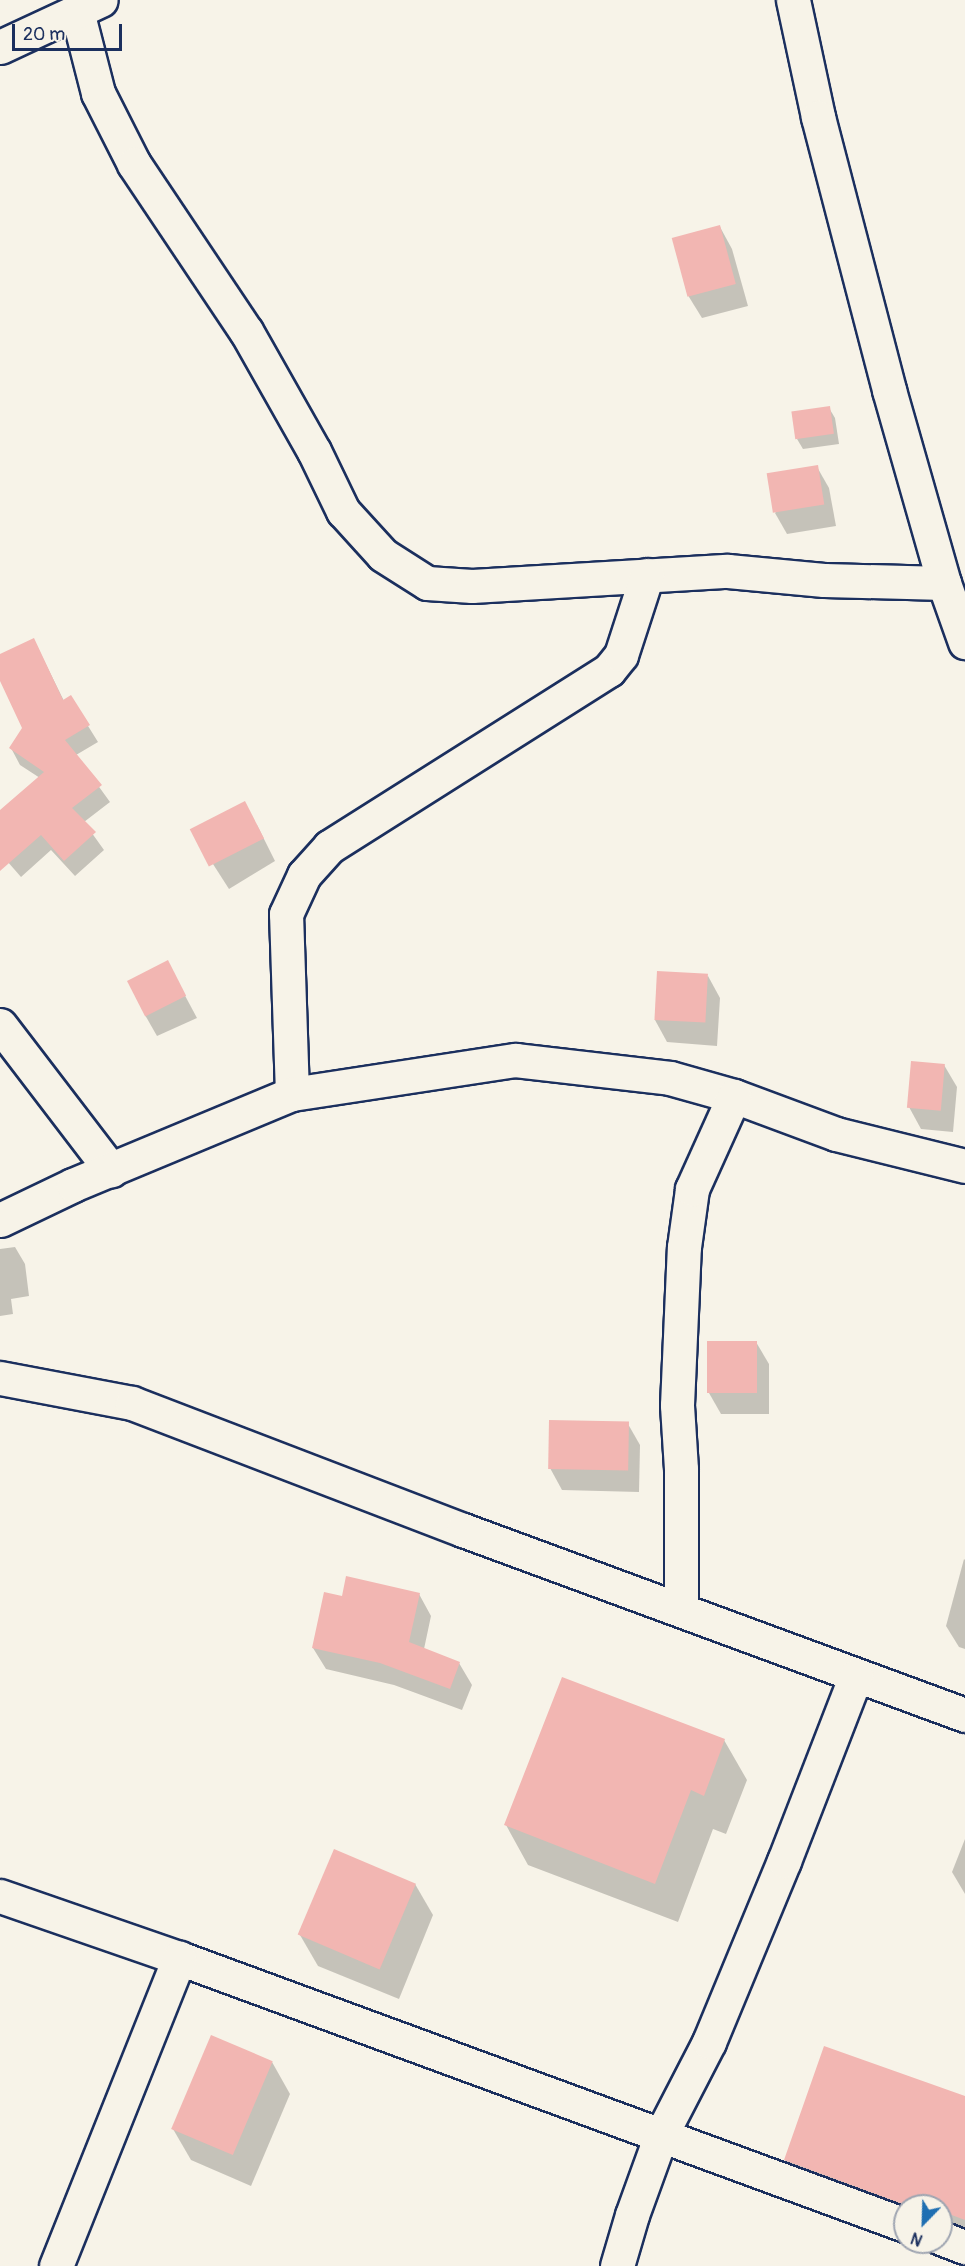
<!DOCTYPE html>
<style>
body{margin:0}
#map{position:relative;width:965px;height:2266px;overflow:hidden;background:#f7f3e8;font-family:Pangolin,sans-serif}
div>[style]{position:absolute}
[style*='--x']{left:calc(var(--x)*1px);top:calc(var(--y)*1px);width:calc(var(--w)*1px);rotate:calc(var(--a)*1deg)}
.shadow>*{inset:0;background:#0003}
.building>*{inset:0;background:#f2b6b2;transform-origin:0 0}
.roads{filter:drop-shadow(2px 0 #1b2f5e) drop-shadow(-2px 0 #1b2f5e) drop-shadow(0 2px #1b2f5e) drop-shadow(0 -2px #1b2f5e)}
.minor>*{height:33px;margin:-16.5px;padding:0 16.5px;transform-origin:16.5px;border-radius:16.5px;background:#f7f3e8}
span{translate:-50% -50%;white-space:nowrap;text-align:center;line-height:1.15;-webkit-text-stroke:5px #f7f3e8;paint-order:stroke}
.north{position:absolute;left:893px;top:2194px;width:60px;height:60px;box-sizing:border-box;background:#f7f3e8;border:2px solid #9fa5b1;border-radius:50%;rotate:203deg;font-size:16px;font-weight:700;line-height:24px;text-align:center;color:#1b2f5e}
.north::after{content:'';display:block;margin:auto;width:21px;height:27px;background:#1f6fb2;clip-path:polygon(50% 0,100% 100%,50% 72%,0 100%)}
.scale{position:absolute;left:12px;top:24px;width:110px;height:27px;box-sizing:border-box;border:3px solid #1b2f5e;border-top:0;padding-left:8px;font-size:18px;line-height:21px;white-space:nowrap;color:#1b2f5e;-webkit-text-stroke:4px #f7f3e8;paint-order:stroke}
</style>
<div id="map">
<div class="shadow">
<i style="clip-path:polygon(720px 227px,732px 249px,748px 306px,702px 318px,689px 297px,674px 239px)"></i>
<i style="clip-path:polygon(829px 408px,835px 418px,839px 444px,803px 449px,797px 439px)"></i>
<i style="clip-path:polygon(817px 467px,829px 488px,836px 526px,787px 534px,775px 513px)"></i>
<i style="clip-path:polygon(34px 640px,64px 701px,70px 697px,98px 742px,76px 755px,110px 802px,84px 822px,104px 850px,75px 876px,51px 850px,21px 877px,0 853px,0 812px,40px 778px,20px 765px,11px 748px,24px 728px,0 677px,0 656px)"></i>
<i style="clip-path:polygon(257px 825px,275px 861px,229px 889px,195px 836px)"></i>
<i style="clip-path:polygon(167px 962px,197px 1018px,157px 1036px,145px 1015px)"></i>
<i style="clip-path:polygon(708px 976px,720px 998px,717px 1046px,667px 1042px,655px 1020px)"></i>
<i style="clip-path:polygon(944px 1065px,957px 1087px,953px 1132px,921px 1129px,909px 1107px)"></i>
<i style="clip-path:polygon(15px 1247px,25px 1264px,29px 1296px,11px 1299px,13px 1314px,0 1316px,0 1249px)"></i>
<i style="clip-path:polygon(756px 1342px,769px 1364px,769px 1414px,721px 1414px,709px 1393px)"></i>
<i style="clip-path:polygon(628px 1424px,640px 1445px,639px 1492px,562px 1490px,550px 1468px)"></i>
<i style="clip-path:polygon(964px 1559px,965px 1560px,965px 1649px,959px 1647px,946px 1626px)"></i>
<i style="clip-path:polygon(419px 1594px,431px 1616px,424px 1649px,459px 1663px,472px 1685px,462px 1710px,394px 1685px,326px 1669px,313px 1648px,343px 1598px)"></i>
<i style="clip-path:polygon(724px 1740px,747px 1780px,726px 1834px,713px 1829px,678px 1922px,528px 1865px,506px 1825px)"></i>
<i style="clip-path:polygon(965px 1839px,965px 1894px,952px 1872px)"></i>
<i style="clip-path:polygon(415px 1884px,433px 1915px,399px 1999px,318px 1966px,300px 1935px)"></i>
<i style="clip-path:polygon(272px 2062px,290px 2094px,251px 2186px,191px 2160px,173px 2129px)"></i>
<i style="clip-path:polygon(965px 2098px,965px 2248px,941px 2242px,941px 2206px,905px 2206px,905px 2234px,807px 2197px,785px 2160px)"></i>
</div>
<div class="building">
<i style="left:720px;top:225px;width:61px;height:50px;rotate:75deg"></i>
<i style="left:830px;top:406px;width:28px;height:39px;rotate:82deg"></i>
<i style="left:818px;top:465px;width:40px;height:52px;rotate:81deg"></i>
<i style="clip-path:polygon(34px 638px,63px 700px,71px 695px,90px 725px,65px 740px,102px 785px,72px 808px,96px 832px,64px 861px,41px 835px,0 871px,0 810px,44px 772px,9px 748px,22px 728px,0 681px,0 654px)"></i>
<i style="left:245px;top:801px;width:42px;height:62px;rotate:63deg"></i>
<i style="left:168px;top:960px;width:40px;height:46px;rotate:63deg"></i>
<i style="left:657px;top:971px;width:51px;height:49px;rotate:3deg"></i>
<i style="left:911px;top:1061px;width:34px;height:47px;rotate:5deg"></i>
<i style="left:707px;top:1341px;width:50px;height:52px"></i>
<i style="left:549px;top:1420px;width:80px;height:49px;rotate:1deg"></i>
<i style="clip-path:polygon(346px 1576px,420px 1593px,409px 1642px,460px 1662px,450px 1689px,380px 1663px,312px 1648px,324px 1592px,342px 1596px)"></i>
<i style="clip-path:polygon(562px 1677px,725px 1739px,704px 1796px,691px 1790px,655px 1884px,504px 1825px)"></i>
<i style="left:334px;top:1849px;width:89px;height:93px;rotate:23deg"></i>
<i style="left:211px;top:2035px;width:67px;height:102px;rotate:23deg"></i>
<i style="clip-path:polygon(824px 2046px,965px 2096px,965px 2220px,941px 2211px,941px 2206px,908px 2206px,784px 2160px)"></i>
</div>
<div class="roads">
<div class="minor">
<i style="--x:793;--y:0;--w:120;--a:77.9"></i>
<i style="--x:818;--y:117;--w:282;--a:75.4"></i>
<i style="--x:889;--y:390;--w:201;--a:74.1"></i>
<i style="--x:944;--y:583;--w:63;--a:70.4"></i>
<i style="--x:77;--y:11;--w:85;--a:75.6"></i>
<i style="--x:98;--y:93;--w:80;--a:63.1"></i>
<i style="--x:134;--y:164;--w:201;--a:56.2"></i>
<i style="--x:246;--y:331;--w:138;--a:60.5"></i>
<i style="--x:314;--y:451;--w:67;--a:64.2"></i>
<i style="--x:343;--y:511;--w:59;--a:47.7"></i>
<i style="--x:383;--y:555;--w:52;--a:32.5"></i>
<i style="--x:427;--y:583;--w:45;--a:3.8"></i>
<i style="--x:472;--y:586;--w:256;--a:-3.4"></i>
<i style="--x:728;--y:571;--w:96;--a:5.4"></i>
<i style="--x:824;--y:580;--w:120;--a:1.4"></i>
<i style="--x:0;--y:47;--w:111;--a:-25"></i>
<i style="--x:0;--y:1025;--w:183;--a:52.6"></i>
<i style="--x:292;--y:1094;--w:180;--a:-91.9"></i>
<i style="--x:286;--y:914;--w:43;--a:-65.2"></i>
<i style="--x:304;--y:875;--w:38;--a:-48"></i>
<i style="--x:329;--y:847;--w:331;--a:-32.3"></i>
<i style="--x:609;--y:670;--w:19;--a:-51"></i>
<i style="--x:621;--y:655;--w:84;--a:-72"></i>
<i style="--x:0;--y:1220;--w:81;--a:-25.6"></i>
<i style="--x:73;--y:1185;--w:237;--a:-22.6"></i>
<i style="--x:292;--y:1094;--w:226;--a:-8.7"></i>
<i style="--x:515;--y:1060;--w:156;--a:6.6"></i>
<i style="--x:670;--y:1078;--w:66;--a:15.7"></i>
<i style="--x:734;--y:1096;--w:109;--a:20.4"></i>
<i style="--x:836;--y:1134;--w:133;--a:13.9"></i>
<i style="--x:0;--y:1378;--w:134;--a:10.7"></i>
<i style="--x:132;--y:1403;--w:355;--a:21"></i>
<i style="--x:463;--y:1530;--w:535;--a:20.23"></i>
<i style="--x:681;--y:1610;--w:141;--a:-90"></i>
<i style="--x:681;--y:1469;--w:64;--a:-93.6"></i>
<i style="--x:677;--y:1405;--w:158;--a:-87.5"></i>
<i style="--x:684;--y:1247;--w:59;--a:-82.1"></i>
<i style="--x:692;--y:1189;--w:102;--a:-65.7"></i>
<i style="--x:0;--y:1896;--w:189;--a:19.1"></i>
<i style="--x:179;--y:1958;--w:774;--a:20.19"></i>
<i style="--x:941;--y:2238;--w:26;--a:21"></i>
<i style="--x:56;--y:2266;--w:332;--a:-68.2"></i>
<i style="--x:617;--y:2266;--w:53;--a:-73.6"></i>
<i style="--x:632;--y:2215;--w:85;--a:-70.1"></i>
<i style="--x:661;--y:2135;--w:105;--a:-62.7"></i>
<i style="--x:709;--y:2042;--w:196;--a:-67.5"></i>
<i style="--x:784;--y:1861;--w:199;--a:-68.8"></i>
</div>
</div>
<div class="north">N</div>
<div class="scale">20 m</div>
</div>
